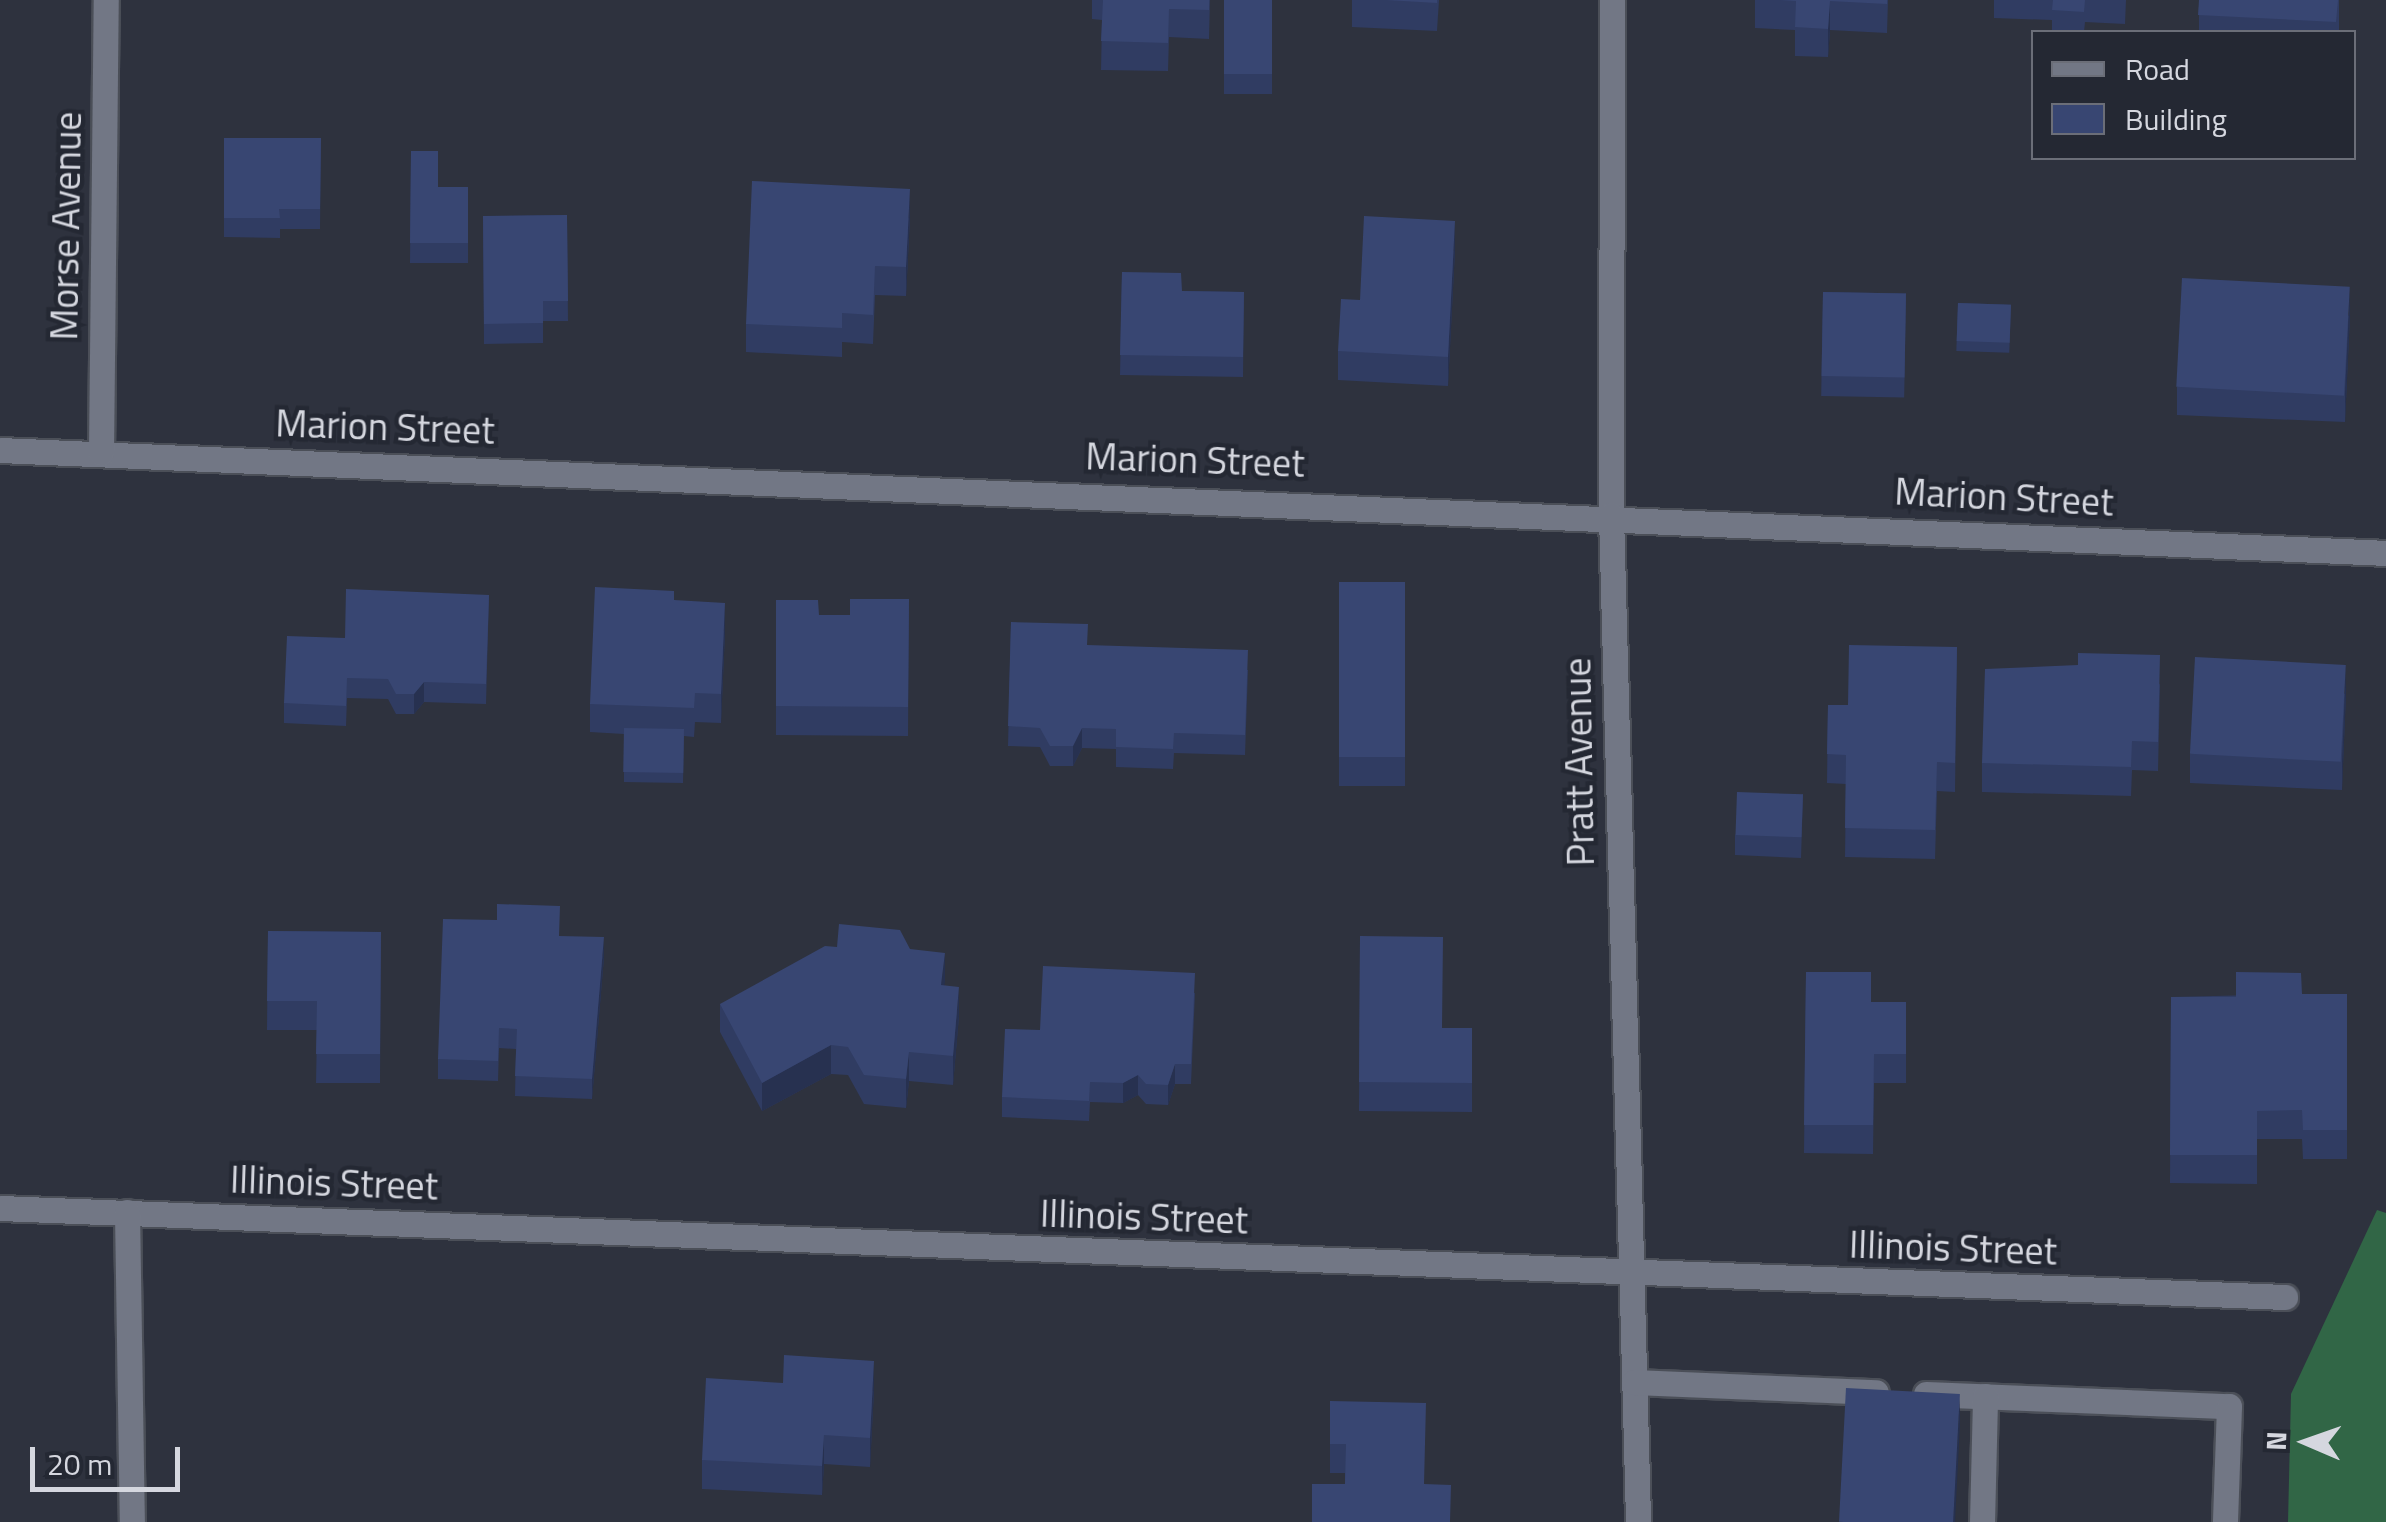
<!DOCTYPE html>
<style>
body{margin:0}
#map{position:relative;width:2386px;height:1522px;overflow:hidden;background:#2e323e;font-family:"Titillium Web",sans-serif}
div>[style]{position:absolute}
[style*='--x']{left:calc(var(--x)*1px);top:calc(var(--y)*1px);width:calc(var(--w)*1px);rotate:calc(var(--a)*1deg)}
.forest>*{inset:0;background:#316646}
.roads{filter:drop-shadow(2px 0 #4b4f58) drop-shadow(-2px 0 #4b4f58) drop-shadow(0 2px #4b4f58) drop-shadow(0 -2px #4b4f58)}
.minor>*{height:25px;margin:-12.5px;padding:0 12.5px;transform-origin:12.5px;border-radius:12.5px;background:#727785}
.wall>*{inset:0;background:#303c62;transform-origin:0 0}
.shaded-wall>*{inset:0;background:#273150}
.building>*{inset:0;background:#384672;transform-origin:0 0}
span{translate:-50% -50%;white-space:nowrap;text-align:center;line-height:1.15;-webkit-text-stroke:9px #242833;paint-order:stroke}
.street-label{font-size:38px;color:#d5d7df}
.legend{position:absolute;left:2031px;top:30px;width:325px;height:130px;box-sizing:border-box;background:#242833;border:2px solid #6b6e78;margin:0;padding:12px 18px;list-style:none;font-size:30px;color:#d5d7df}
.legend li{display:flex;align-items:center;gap:20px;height:50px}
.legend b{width:50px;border:2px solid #6b6e78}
.north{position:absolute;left:2256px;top:1392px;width:100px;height:100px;-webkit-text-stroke:8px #242833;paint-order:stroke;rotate:272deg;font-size:28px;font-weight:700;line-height:40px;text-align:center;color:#d5d7df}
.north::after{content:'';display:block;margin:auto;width:35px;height:45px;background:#d5d7df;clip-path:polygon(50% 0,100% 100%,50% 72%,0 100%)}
.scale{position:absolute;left:30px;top:1447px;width:150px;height:45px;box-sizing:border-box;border:5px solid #d5d7df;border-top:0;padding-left:12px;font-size:30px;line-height:35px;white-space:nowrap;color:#d5d7df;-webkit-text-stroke:8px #242833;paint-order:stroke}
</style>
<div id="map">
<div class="forest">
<i style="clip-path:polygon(2377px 1210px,2386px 1213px,2386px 1522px,2288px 1522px,2291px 1394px)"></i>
</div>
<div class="roads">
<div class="minor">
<i style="--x:1612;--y:0;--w:515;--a:90.11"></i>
<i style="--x:1611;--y:515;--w:1007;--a:88.46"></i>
<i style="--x:0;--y:450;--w:2388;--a:2.47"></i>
<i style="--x:101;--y:453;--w:453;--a:-89.4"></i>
<i style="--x:0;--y:1208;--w:2287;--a:2.23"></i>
<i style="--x:127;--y:1212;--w:310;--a:89.1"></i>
<i style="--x:1634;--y:1382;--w:242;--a:2.4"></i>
<i style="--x:1926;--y:1394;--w:303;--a:2.3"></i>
<i style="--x:2229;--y:1406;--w:116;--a:92"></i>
<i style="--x:1982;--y:1522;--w:126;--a:-88.6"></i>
</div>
</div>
<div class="wall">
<i style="clip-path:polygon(1092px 0,1210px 0,1209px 39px,1169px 37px,1168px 71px,1101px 70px,1102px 20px,1092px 19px)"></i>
<i style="left:1224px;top:0;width:48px;height:94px"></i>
<i style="clip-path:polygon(1352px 0,1439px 0,1437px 31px,1352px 27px)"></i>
<i style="clip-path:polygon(1755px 0,1888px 0,1887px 33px,1830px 30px,1828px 57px,1795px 56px,1795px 30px,1755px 28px)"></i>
<i style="clip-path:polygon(1994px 0,2126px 0,2125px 24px,2085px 22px,2084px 32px,2052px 32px,2052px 20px,1994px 18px)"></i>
<i style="left:2199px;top:0;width:140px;height:32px"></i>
<i style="clip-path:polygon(224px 138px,321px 138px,320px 229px,280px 229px,280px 238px,224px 237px)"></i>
<i style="clip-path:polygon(411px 151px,438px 187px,468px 187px,468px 263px,410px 263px)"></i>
<i style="clip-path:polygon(567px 215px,568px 321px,543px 321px,543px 343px,484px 344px,483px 216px)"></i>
<i style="clip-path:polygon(910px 217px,906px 296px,875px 295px,873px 344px,842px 342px,842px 357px,746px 352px,746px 324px)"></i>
<i style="clip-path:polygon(1455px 250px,1448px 386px,1338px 380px,1338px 351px,1360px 300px)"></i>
<i style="clip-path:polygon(1122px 272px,1182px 291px,1244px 292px,1243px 377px,1120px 375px)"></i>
<i style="left:1823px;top:292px;width:83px;height:104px;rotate:1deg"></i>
<i style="left:1958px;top:303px;width:53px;height:48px;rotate:2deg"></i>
<i style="clip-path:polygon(2350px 315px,2345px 422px,2177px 415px,2177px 387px)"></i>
<i style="left:1339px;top:582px;width:66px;height:204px"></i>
<i style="clip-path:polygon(489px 595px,486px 704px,424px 702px,414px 714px,396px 714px,388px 699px,347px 698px,346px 726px,284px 723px,284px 703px,345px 638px)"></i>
<i style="clip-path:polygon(909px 599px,908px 736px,776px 735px,776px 600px,819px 615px,850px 615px)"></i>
<i style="clip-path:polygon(674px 601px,725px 632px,721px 723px,695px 722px,694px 737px,684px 736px,683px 783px,624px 782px,624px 734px,590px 732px,590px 704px)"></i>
<i style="clip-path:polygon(1011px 622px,1088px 646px,1248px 670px,1245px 755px,1174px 753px,1173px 769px,1116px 767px,1116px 749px,1082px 748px,1073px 766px,1050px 766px,1040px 747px,1008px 746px)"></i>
<i style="clip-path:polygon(1957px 647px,1955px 792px,1937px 791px,1935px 859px,1845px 857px,1846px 784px,1827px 783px,1828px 705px,1848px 705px)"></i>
<i style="clip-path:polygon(2160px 684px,2158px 771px,2132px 770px,2131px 796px,1982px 792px,1982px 763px)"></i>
<i style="clip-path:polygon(2346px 693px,2342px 790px,2190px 783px,2190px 754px)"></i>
<i style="clip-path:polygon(1803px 794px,1801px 858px,1735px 855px,1735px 835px)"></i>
<i style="clip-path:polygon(268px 931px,381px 932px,380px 1083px,316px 1083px,317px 1030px,267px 1030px)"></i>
<i style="clip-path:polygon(559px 936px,604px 957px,592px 1099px,515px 1096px,516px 1049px,499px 1048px,498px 1081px,438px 1079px,438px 1059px)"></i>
<i style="clip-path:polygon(1360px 936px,1442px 1028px,1472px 1028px,1472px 1112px,1359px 1111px)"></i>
<i style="clip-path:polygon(910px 949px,944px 986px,959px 1016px,953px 1085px,909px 1081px,906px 1108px,864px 1104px,848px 1075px,831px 1074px,762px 1111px,720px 1032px,720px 1004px)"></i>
<i style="clip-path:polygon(1806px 972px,1871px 1002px,1906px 1002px,1906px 1083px,1874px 1083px,1873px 1154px,1804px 1153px)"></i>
<i style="clip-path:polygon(1195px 993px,1191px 1084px,1175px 1084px,1168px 1105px,1146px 1104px,1138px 1095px,1123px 1103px,1090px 1102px,1089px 1121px,1002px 1117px,1002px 1097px,1040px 1030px)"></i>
<i style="clip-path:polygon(2302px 994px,2347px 994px,2347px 1159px,2303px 1159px,2302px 1139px,2257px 1139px,2257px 1184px,2170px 1183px,2171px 997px)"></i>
<i style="clip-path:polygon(874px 1390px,870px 1467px,824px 1464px,822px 1495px,702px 1489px,702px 1460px)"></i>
<i style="clip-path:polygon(1330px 1401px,1424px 1484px,1345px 1484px,1345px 1473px,1330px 1473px)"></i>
</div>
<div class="shaded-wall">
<i style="clip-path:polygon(1830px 1px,1830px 30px,1828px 57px,1828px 29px)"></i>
<i style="clip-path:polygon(910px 189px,910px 217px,906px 296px,906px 267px)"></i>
<i style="clip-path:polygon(1455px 221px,1455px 250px,1448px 386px,1448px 357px)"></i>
<i style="clip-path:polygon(2350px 286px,2350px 315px,2345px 422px,2345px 394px)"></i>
<i style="clip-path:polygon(725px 603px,725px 632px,721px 723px,721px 694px)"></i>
<i style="clip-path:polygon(2346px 664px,2346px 693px,2342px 790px,2342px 762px)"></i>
<i style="clip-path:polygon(424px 682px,424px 702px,414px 714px,414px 694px)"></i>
<i style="clip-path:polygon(1082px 728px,1082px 748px,1073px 766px,1073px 746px)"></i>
<i style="clip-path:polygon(604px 937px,604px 957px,592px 1099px,592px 1079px)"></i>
<i style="clip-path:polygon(945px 953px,945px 981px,941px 1014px,941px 985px)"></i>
<i style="clip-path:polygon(959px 987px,959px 1016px,953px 1085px,953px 1056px)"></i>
<i style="clip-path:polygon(831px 1045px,831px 1074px,762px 1111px,762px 1083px)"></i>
<i style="clip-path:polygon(909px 1052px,909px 1081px,906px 1108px,906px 1079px)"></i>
<i style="clip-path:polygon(1175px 1064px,1175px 1084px,1168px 1105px,1168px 1085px)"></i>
<i style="clip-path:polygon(1138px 1075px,1138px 1095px,1123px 1103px,1123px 1083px)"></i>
<i style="clip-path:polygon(874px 1361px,874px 1390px,870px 1467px,870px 1438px)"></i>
<i style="clip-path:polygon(1960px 1394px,1960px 1423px,1955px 1522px,1953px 1522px)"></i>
<i style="clip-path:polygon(824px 1435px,824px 1464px,822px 1495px,822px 1466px)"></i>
</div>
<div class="building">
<i style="clip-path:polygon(1103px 0,1209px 0,1209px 10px,1169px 9px,1168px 43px,1101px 41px)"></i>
<i style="left:1224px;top:0;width:48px;height:74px"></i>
<i style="clip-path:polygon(1386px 0,1437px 0,1437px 3px)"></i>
<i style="clip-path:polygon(1780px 0,1887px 0,1887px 4px,1830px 1px,1828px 29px,1795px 27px,1796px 1px)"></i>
<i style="clip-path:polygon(2053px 0,2085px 0,2084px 12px,2052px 10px)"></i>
<i style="clip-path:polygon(2199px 0,2338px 0,2336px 22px,2198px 15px)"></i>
<i style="clip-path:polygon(224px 138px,321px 138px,320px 209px,279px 209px,280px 218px,224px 218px)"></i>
<i style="clip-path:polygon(411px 151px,438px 151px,438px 187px,468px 187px,468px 243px,410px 243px)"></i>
<i style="clip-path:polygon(752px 181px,910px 189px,906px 267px,875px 266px,873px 315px,842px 313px,842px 328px,746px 324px)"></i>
<i style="clip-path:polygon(567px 215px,568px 301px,543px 301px,543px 323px,484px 324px,483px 216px)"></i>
<i style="clip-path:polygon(1364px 216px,1455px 221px,1448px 357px,1338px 351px,1341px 299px,1360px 300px)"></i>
<i style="clip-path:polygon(1122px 272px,1181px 273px,1182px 291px,1244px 292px,1243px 357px,1120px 355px)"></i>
<i style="left:2182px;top:278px;width:168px;height:109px;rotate:3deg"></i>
<i style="left:1823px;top:292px;width:83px;height:84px;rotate:1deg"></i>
<i style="left:1958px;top:303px;width:53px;height:38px;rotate:2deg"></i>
<i style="left:1339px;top:582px;width:66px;height:175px"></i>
<i style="clip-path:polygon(595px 587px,674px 591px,674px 600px,725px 603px,721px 694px,695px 693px,694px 708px,590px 704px)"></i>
<i style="clip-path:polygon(346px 589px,489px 595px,486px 684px,424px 682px,414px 694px,396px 694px,388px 679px,347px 678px,346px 706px,284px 703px,287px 636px,345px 638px)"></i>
<i style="clip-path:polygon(850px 599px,909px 599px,908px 707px,776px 706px,776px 600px,818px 600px,819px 615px,850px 615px)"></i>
<i style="clip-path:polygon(1011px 622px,1088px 624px,1087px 645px,1248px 650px,1245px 735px,1174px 733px,1173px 749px,1116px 747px,1116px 729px,1082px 728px,1073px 746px,1050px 746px,1040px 728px,1008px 726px)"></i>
<i style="clip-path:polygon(1849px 645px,1957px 647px,1955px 763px,1937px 762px,1935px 830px,1845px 828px,1846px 755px,1827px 754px,1828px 705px,1848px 705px)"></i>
<i style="clip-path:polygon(2078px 653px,2160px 655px,2158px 742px,2132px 741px,2131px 767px,1982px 763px,1985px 669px,2078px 665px)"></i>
<i style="left:2195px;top:657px;width:151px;height:97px;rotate:3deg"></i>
<i style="left:624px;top:728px;width:60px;height:44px;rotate:1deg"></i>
<i style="left:1737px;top:792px;width:66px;height:43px;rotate:2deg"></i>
<i style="clip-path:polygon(497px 904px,560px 906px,559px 936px,604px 937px,592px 1079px,515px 1076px,517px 1029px,499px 1028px,498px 1061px,438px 1059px,443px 919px,497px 920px)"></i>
<i style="clip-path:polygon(839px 924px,900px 930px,910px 949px,945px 953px,941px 985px,959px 987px,953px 1056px,909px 1052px,906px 1079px,864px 1075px,848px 1047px,831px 1045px,762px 1083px,720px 1004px,825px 946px,837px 947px)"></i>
<i style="clip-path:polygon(268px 931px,381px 932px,380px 1054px,316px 1054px,317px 1001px,267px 1001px)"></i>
<i style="clip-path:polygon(1360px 936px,1443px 937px,1442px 1028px,1472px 1028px,1472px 1083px,1359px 1082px)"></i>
<i style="clip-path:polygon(1043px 966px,1195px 973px,1191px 1064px,1175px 1064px,1168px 1085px,1146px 1084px,1138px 1075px,1123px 1083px,1090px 1082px,1089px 1101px,1002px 1097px,1005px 1029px,1040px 1030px)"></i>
<i style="clip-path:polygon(1806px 972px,1871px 972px,1871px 1002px,1906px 1002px,1906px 1054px,1874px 1054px,1873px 1125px,1804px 1125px)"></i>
<i style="clip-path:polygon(2236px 972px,2301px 973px,2302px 994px,2347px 994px,2347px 1130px,2303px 1130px,2302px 1110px,2257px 1111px,2257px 1155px,2170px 1155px,2171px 997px,2236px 997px)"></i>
<i style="clip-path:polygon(784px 1355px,874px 1361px,870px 1438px,824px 1435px,822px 1466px,702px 1460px,706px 1378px,783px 1383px)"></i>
<i style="left:1846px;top:1388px;width:114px;height:134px;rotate:3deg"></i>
<i style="clip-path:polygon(1330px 1401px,1426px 1403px,1424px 1484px,1451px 1485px,1450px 1522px,1312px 1522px,1312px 1484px,1345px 1484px,1346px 1444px,1330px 1444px)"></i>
</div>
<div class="street-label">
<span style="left:66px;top:226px;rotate:-89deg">Morse Avenue</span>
<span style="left:385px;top:427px;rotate:2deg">Marion Street</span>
<span style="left:1195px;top:460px;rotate:2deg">Marion Street</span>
<span style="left:2004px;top:497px;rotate:3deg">Marion Street</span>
<span style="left:1579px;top:762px;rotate:-91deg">Pratt Avenue</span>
<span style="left:334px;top:1183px;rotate:2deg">Illinois Street</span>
<span style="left:1144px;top:1217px;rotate:2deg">Illinois Street</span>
<span style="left:1953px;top:1248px;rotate:2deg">Illinois Street</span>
</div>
<ul class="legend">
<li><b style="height:12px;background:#727785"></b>Road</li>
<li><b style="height:28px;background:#384672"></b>Building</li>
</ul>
<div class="north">N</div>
<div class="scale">20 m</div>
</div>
